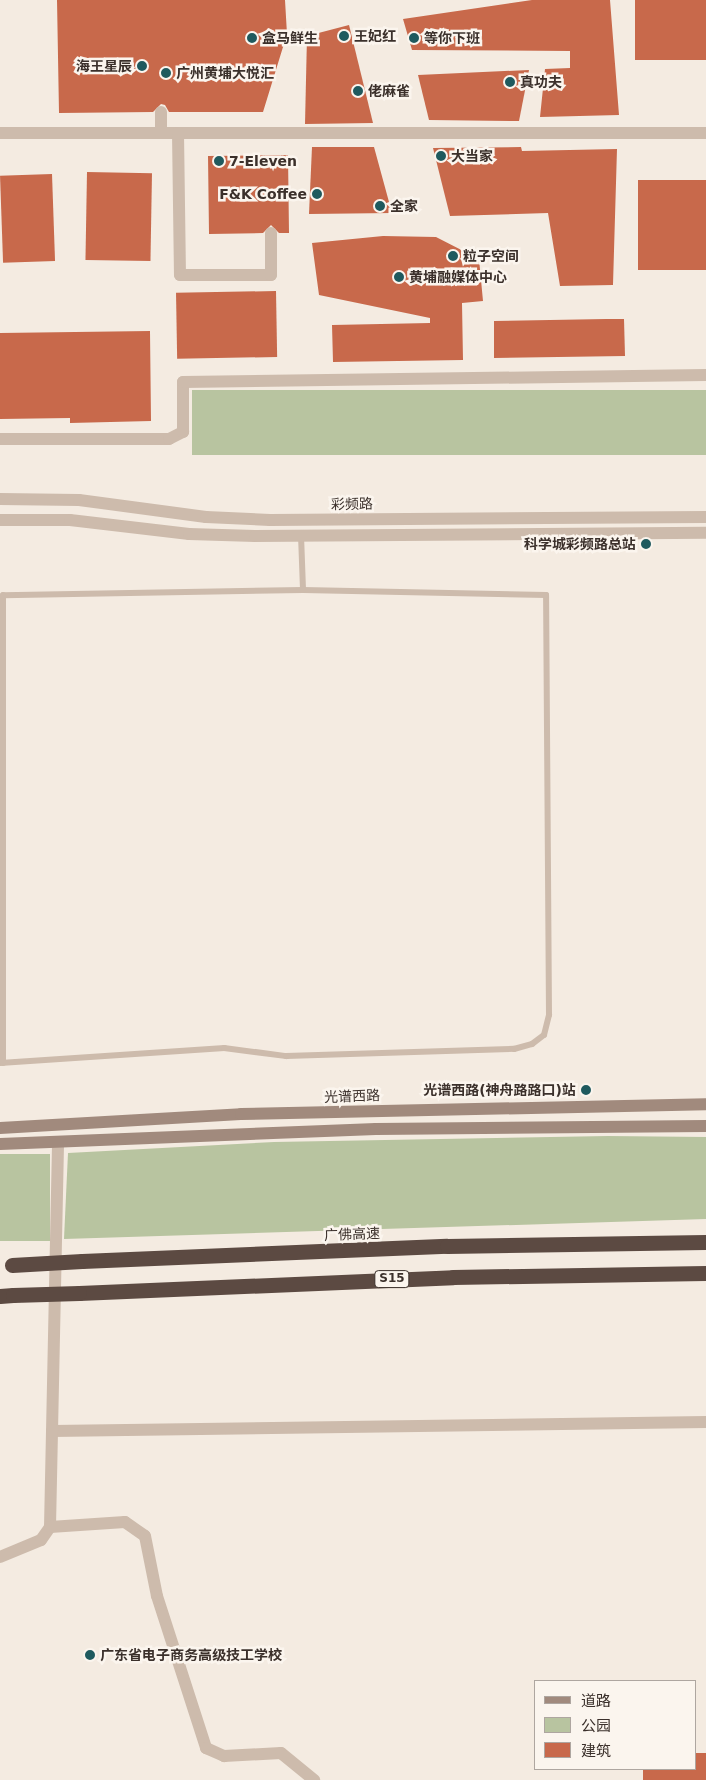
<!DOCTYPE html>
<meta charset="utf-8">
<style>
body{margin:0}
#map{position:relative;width:706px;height:1780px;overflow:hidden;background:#f4ebe1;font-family:"DejaVu Sans","Noto Sans SC",sans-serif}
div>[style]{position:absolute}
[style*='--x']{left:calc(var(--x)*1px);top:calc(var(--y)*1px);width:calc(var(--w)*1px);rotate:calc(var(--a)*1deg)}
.green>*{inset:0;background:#b8c4a0;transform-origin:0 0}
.building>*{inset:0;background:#c8694b;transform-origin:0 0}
.lane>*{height:6px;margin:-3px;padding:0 3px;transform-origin:3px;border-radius:3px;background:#cdbbac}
.street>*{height:12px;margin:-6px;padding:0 6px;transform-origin:6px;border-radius:6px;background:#cdbbac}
.secondary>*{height:12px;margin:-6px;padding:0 6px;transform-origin:6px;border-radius:6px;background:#a18a7d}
.highway>*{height:15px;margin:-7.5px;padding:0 7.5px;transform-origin:7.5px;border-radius:7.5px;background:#5c4a42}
.highway-bridge>*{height:15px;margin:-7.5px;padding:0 7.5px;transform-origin:7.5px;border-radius:7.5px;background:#5c4a42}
.dots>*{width:14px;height:14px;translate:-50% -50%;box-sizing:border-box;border:2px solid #fbf5ee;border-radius:50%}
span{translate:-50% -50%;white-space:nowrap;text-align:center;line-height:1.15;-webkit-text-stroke:5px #fbf5ee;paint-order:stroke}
.shield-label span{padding:1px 4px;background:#fbf5ee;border:1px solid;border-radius:4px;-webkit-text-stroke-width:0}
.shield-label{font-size:12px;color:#3b302b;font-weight:700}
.poi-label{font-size:14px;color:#3b302b;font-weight:700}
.left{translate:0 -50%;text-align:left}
.right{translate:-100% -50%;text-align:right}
.street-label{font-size:14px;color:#3b302b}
.legend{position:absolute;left:534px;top:1680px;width:162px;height:90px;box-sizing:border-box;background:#fbf5ee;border:1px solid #aea6a0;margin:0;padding:6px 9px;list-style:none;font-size:15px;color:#3b302b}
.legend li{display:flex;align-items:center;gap:10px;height:25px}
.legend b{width:25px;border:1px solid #aea6a0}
</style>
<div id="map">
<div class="green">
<i style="left:706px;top:390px;width:65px;height:514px;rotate:90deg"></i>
<i style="clip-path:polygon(608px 1136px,706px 1137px,706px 1219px,64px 1239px,68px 1153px,274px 1142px)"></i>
<i style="left:50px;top:1154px;width:87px;height:50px;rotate:90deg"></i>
</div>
<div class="building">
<i style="clip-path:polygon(57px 0,285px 0,287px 34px,263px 112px,169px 112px,165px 105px,161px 104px,153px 112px,59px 113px)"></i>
<i style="clip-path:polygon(532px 0,610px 0,619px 115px,540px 117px,545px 69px,570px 68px,570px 51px,412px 50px,403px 19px)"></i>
<i style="left:635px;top:0;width:71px;height:60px"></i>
<i style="clip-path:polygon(349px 25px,373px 123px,305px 124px,307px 36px)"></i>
<i style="clip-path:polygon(529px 70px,519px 121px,429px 120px,418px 75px)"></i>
<i style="clip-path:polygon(312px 147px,374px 147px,392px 213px,309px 214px)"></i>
<i style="clip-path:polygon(521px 147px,522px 151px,617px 149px,613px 285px,560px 286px,548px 213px,450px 216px,433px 148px)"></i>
<i style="clip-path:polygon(288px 155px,289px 233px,279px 233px,271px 225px,263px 233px,209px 234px,208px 156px)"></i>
<i style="left:87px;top:172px;width:65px;height:88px;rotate:1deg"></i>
<i style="left:52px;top:174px;width:87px;height:52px;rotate:88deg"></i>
<i style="left:706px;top:180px;width:90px;height:68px;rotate:90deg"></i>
<i style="clip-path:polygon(383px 236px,436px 237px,479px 259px,483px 301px,462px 303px,463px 360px,333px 362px,332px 325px,430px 323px,430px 318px,319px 295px,312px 243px)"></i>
<i style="left:276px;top:291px;width:66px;height:100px;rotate:89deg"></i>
<i style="clip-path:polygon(606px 319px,624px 319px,625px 356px,494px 358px,494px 321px)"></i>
<i style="clip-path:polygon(150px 331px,151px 421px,70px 423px,70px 418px,0 419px,0 333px)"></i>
<i style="clip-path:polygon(695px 1753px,706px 1753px,706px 1780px,643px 1780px,643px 1769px,695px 1769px)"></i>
</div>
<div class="lane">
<i style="--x:301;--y:535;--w:55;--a:87.9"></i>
<i style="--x:0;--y:1063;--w:225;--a:-3.8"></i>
<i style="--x:224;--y:1048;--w:63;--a:7.4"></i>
<i style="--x:286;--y:1056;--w:228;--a:-1.8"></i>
<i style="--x:514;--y:1049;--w:19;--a:-16"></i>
<i style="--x:532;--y:1044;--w:15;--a:-37"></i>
<i style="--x:544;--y:1035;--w:21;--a:-76"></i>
<i style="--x:549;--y:1015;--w:420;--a:-90.4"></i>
<i style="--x:546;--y:595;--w:243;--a:-178.8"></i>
<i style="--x:303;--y:590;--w:300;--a:179"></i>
<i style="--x:3;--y:595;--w:468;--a:90"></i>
</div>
<div class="street">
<i style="--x:161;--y:112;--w:21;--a:90"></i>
<i style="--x:0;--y:133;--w:706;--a:0"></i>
<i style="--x:178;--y:133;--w:142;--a:89.2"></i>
<i style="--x:180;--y:275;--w:91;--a:0"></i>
<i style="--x:271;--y:275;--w:42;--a:-90"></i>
<i style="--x:0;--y:439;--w:169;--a:0"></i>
<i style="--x:169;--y:439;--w:16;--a:-27"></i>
<i style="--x:183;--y:432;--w:50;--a:-90"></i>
<i style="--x:183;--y:382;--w:523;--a:-0.77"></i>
<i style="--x:0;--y:499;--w:79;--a:0.7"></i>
<i style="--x:79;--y:500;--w:128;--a:7.6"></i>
<i style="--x:206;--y:517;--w:64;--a:2.7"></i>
<i style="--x:270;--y:520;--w:436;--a:-0.4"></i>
<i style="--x:0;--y:520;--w:70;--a:0"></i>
<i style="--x:70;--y:520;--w:120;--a:6.7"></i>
<i style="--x:189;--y:534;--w:66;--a:1.7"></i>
<i style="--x:255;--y:536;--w:451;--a:-0.4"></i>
<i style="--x:52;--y:1431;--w:654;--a:-0.79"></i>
<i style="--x:50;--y:1527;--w:385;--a:-88.8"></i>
<i style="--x:0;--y:1557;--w:44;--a:-22.5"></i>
<i style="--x:41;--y:1540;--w:16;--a:-55"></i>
<i style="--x:50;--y:1527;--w:75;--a:-3.8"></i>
<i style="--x:125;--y:1522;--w:24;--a:35"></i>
<i style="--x:145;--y:1536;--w:61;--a:78.7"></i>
<i style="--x:157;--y:1596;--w:160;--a:72.1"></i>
<i style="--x:206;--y:1748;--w:20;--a:24"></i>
<i style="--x:224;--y:1756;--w:57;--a:-3"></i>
<i style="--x:281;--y:1753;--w:43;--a:39.3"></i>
</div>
<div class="secondary">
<i style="--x:0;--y:1128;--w:241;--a:-3.3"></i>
<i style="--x:241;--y:1114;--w:465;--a:-1.2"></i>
<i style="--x:0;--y:1144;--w:376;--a:-2.3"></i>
<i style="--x:376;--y:1129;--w:330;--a:-0.5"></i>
</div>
<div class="highway">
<i style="--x:82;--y:1261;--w:365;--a:-2.4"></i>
<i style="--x:447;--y:1246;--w:259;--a:-0.9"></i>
<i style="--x:79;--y:1293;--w:374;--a:-2.4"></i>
<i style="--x:453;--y:1277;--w:253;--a:-0.9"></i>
<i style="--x:0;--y:1296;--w:13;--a:-4"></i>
</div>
<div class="highway-bridge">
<i style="--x:12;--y:1265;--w:70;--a:-3.3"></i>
<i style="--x:13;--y:1295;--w:66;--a:-1.7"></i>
</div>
<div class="dots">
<i style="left:344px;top:36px;background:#1f5a5e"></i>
<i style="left:252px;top:38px;background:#1f5a5e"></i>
<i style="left:414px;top:38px;background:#1f5a5e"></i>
<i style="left:142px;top:66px;background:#1f5a5e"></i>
<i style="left:166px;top:73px;background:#1f5a5e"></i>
<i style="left:510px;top:82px;background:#1f5a5e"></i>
<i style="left:358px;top:91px;background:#1f5a5e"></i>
<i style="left:441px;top:156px;background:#1f5a5e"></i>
<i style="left:219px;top:161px;background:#1f5a5e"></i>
<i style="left:317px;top:194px;background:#1f5a5e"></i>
<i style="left:380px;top:206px;background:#1f5a5e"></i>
<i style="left:453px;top:256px;background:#1f5a5e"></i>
<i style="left:399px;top:277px;background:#1f5a5e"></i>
<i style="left:646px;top:544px;background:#1f5a5e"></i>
<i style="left:586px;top:1090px;background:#1f5a5e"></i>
<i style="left:90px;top:1655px;background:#1f5a5e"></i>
</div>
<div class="shield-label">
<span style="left:392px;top:1279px">S15</span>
</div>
<div class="poi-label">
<span class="left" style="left:354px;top:36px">王妃红</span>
<span class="left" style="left:262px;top:38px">盒马鲜生</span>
<span class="left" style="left:424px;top:38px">等你下班</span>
<span class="right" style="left:132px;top:66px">海王星辰</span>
<span class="left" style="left:176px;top:73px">广州黄埔大悦汇</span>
<span class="left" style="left:520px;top:82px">真功夫</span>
<span class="left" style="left:368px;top:91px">佬麻雀</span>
<span class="left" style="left:451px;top:156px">大当家</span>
<span class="left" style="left:229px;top:161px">7-Eleven</span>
<span class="right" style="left:307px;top:194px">F&amp;K Coffee</span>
<span class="left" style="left:390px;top:206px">全家</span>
<span class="left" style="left:463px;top:256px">粒子空间</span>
<span class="left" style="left:409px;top:277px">黄埔融媒体中心</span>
<span class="right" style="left:636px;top:544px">科学城彩频路总站</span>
<span class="right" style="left:576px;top:1090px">光谱西路(神舟路路口)站</span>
<span class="left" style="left:100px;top:1655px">广东省电子商务高级技工学校</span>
</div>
<div class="street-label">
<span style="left:352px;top:504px;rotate:-1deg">彩频路</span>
<span style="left:352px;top:1096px;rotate:-2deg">光谱西路</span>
<span style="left:352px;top:1234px;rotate:-2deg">广佛高速</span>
</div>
<ul class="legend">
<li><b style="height:6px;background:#a18a7d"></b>道路</li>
<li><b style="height:14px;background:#b8c4a0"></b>公园</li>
<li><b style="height:14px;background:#c8694b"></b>建筑</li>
</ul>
</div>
